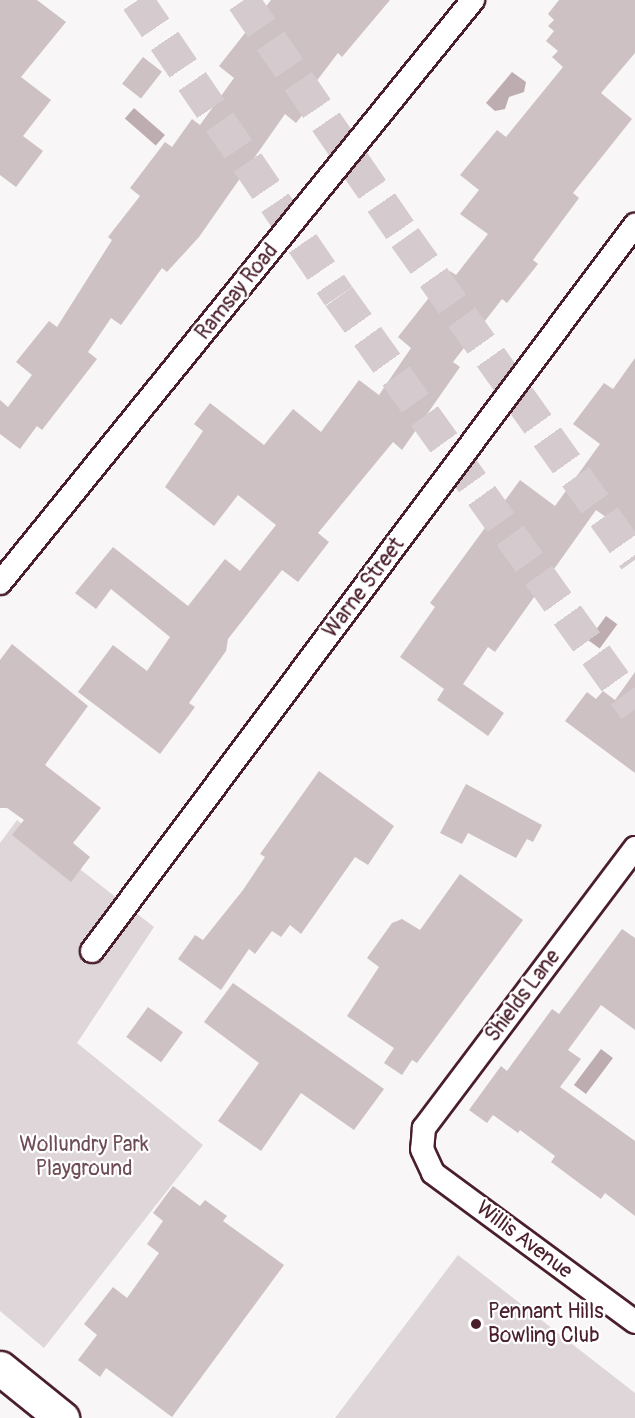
<!DOCTYPE html>
<style>
body{margin:0}
#map{position:relative;width:635px;height:1418px;overflow:hidden;background:#f8f6f7;font-family:Pangolin,sans-serif}
div>[style]{position:absolute}
[style*='--x']{left:calc(var(--x)*1px);top:calc(var(--y)*1px);width:calc(var(--w)*1px);rotate:calc(var(--a)*1deg)}
.green>*{inset:0;background:#ded6d9}
.water>*{inset:0;background:#bdadb0;transform-origin:0 0}
.building>*{inset:0;background:#cdc1c4;transform-origin:0 0}
.motorway-tunnel>*{height:33px;margin-top:-16.5px;transform-origin:0;background:repeating-linear-gradient(90deg,#d5cbce 0 33px,transparent 0 49px)}
.roads{filter:drop-shadow(2px 0 #4a1f2b) drop-shadow(-2px 0 #4a1f2b) drop-shadow(0 2px #4a1f2b) drop-shadow(0 -2px #4a1f2b)}
.minor>*{height:22px;margin:-11px;padding:0 11px;transform-origin:11px;border-radius:11px;background:#fff}
.secondary>*{height:33px;margin:-16.5px;padding:0 16.5px;transform-origin:16.5px;border-radius:16.5px;background:#fff}
.dots>*{width:16px;height:16px;translate:-50% -50%;box-sizing:border-box;border:3px solid #fff;border-radius:50%}
span{translate:-50% -50%;white-space:nowrap;text-align:center;line-height:1.15;-webkit-text-stroke:4.5px #fff;paint-order:stroke}
.street-label{font-size:21px;color:#4a1f2b}
.park-label{font-size:21px;color:#6f4d56}
.poi-label{font-size:21px;color:#4a1f2b}
.left{translate:0 -50%;text-align:left}
</style>
<div id="map">
<div class="green">
<i style="clip-path:polygon(17px 820px,154px 927px,77px 1043px,203px 1145px,44px 1348px,0 1311px,0 843px)"></i>
<i style="clip-path:polygon(458px 1255px,635px 1393px,635px 1418px,335px 1418px)"></i>
</div>
<div class="water">
<i style="clip-path:polygon(512px 72px,526px 82px,524px 92px,509px 97px,505px 109px,495px 111px,486px 103px)"></i>
<i style="left:134px;top:108px;width:41px;height:14px;rotate:41deg"></i>
<i style="left:606px;top:616px;width:14px;height:30px;rotate:36deg"></i>
<i style="left:601px;top:1049px;width:15px;height:45px;rotate:37deg"></i>
</div>
<div class="building">
<i style="clip-path:polygon(0 0,37px 0,66px 22px,21px 77px,51px 100px,23px 136px,43px 151px,16px 187px,0 175px)"></i>
<i style="clip-path:polygon(271px 0,390px 0,342px 57px,338px 53px,312px 87px,320px 93px,296px 123px,285px 114px,199px 237px,167px 272px,162px 268px,121px 325px,111px 318px,88px 352px,97px 359px,42px 430px,37px 426px,20px 449px,0 434px,0 400px,8px 407px,32px 375px,16px 362px,49px 321px,57px 327px,112px 240px,108px 237px,140px 196px,130px 188px,165px 142px,172px 147px,192px 119px,200px 125px,234px 78px,219px 66px)"></i>
<i style="clip-path:polygon(559px 0,635px 0,635px 53px,601px 93px,632px 119px,573px 193px,579px 198px,533px 260px,538px 264px,507px 303px,502px 299px,453px 362px,460px 367px,402px 450px,393px 442px,318px 533px,329px 542px,298px 582px,282px 570px,228px 639px,226px 651px,189px 703px,195px 707px,160px 754px,78px 692px,113px 645px,147px 671px,170px 637px,111px 589px,96px 609px,75px 593px,113px 547px,188px 606px,225px 559px,240px 571px,276px 525px,238px 495px,214px 526px,165px 487px,203px 431px,194px 424px,210px 403px,264px 445px,293px 409px,321px 432px,359px 380px,379px 395px,411px 348px,398px 337px,450px 271px,456px 275px,488px 234px,460px 214px,479px 190px,460px 175px,497px 130px,506px 137px,563px 67px,552px 57px,558px 51px,546px 41px,554px 31px,548px 26px,554px 20px,548px 14px)"></i>
<i style="left:143px;top:57px;width:24px;height:34px;rotate:38deg"></i>
<i style="clip-path:polygon(635px 358px,635px 534px,627px 528px,625px 531px,596px 510px,495px 652px,488px 647px,463px 684px,504px 713px,488px 736px,437px 700px,444px 689px,400px 657px,435px 607px,430px 603px,520px 480px,555px 506px,600px 444px,573px 424px,604px 383px,613px 389px)"></i>
<i style="clip-path:polygon(12px 644px,88px 706px,45px 765px,101px 808px,73px 843px,90px 857px,71px 882px,12px 835px,24px 820px,7px 808px,0 808px,0 660px)"></i>
<i style="clip-path:polygon(635px 672px,635px 773px,565px 721px,587px 692px,596px 699px,603px 691px,615px 700px)"></i>
<i style="clip-path:polygon(319px 771px,394px 826px,368px 865px,355px 857px,301px 934px,290px 925px,281px 937px,272px 931px,255px 954px,249px 949px,221px 990px,178px 959px,195px 935px,203px 940px,243px 890px,265px 857px,260px 854px)"></i>
<i style="clip-path:polygon(466px 784px,542px 825px,533px 842px,527px 839px,516px 858px,468px 833px,462px 844px,440px 833px)"></i>
<i style="clip-path:polygon(460px 874px,523px 920px,417px 1063px,412px 1060px,402px 1075px,384px 1063px,394px 1048px,347px 1016px,379px 967px,367px 958px,392px 923px,402px 919px,420px 930px)"></i>
<i style="clip-path:polygon(622px 929px,635px 938px,635px 1030px,601px 1005px,568px 1050px,581px 1059px,560px 1087px,635px 1141px,635px 1216px,605px 1193px,601px 1199px,583px 1186px,551px 1162px,555px 1156px,520px 1130px,518px 1133px,493px 1115px,487px 1123px,469px 1110px,501px 1066px,507px 1071px,552px 1009px,559px 1014px)"></i>
<i style="clip-path:polygon(233px 983px,384px 1089px,354px 1130px,301px 1093px,261px 1151px,218px 1121px,259px 1063px,204px 1022px)"></i>
<i style="left:148px;top:1007px;width:43px;height:37px;rotate:36deg"></i>
<i style="clip-path:polygon(173px 1186px,200px 1206px,205px 1200px,227px 1216px,223px 1221px,284px 1265px,172px 1417px,106px 1368px,100px 1377px,78px 1360px,97px 1335px,84px 1324px,113px 1287px,127px 1298px,159px 1253px,147px 1244px,163px 1221px,153px 1213px)"></i>
</div>
<div class="motorway-tunnel">
<i style="--x:137;--y:0;--w:358;--a:55.7"></i>
<i style="--x:339;--y:296;--w:508;--a:54.37"></i>
<i style="--x:243;--y:0;--w:287;--a:55.6"></i>
<i style="--x:405;--y:237;--w:396;--a:54.5"></i>
</div>
<div class="roads">
<div class="minor">
<i style="--x:0;--y:583;--w:751;--a:-50.95"></i>
<i style="--x:635;--y:848;--w:351;--a:127"></i>
<i style="--x:424;--y:1128;--w:21;--a:95"></i>
<i style="--x:422;--y:1149;--w:26;--a:65"></i>
<i style="--x:433;--y:1173;--w:251;--a:36.4"></i>
<i style="--x:92;--y:951;--w:907;--a:-53.21"></i>
</div>
<div class="secondary">
<i style="--x:0;--y:1368;--w:80;--a:38.9"></i>
</div>
</div>
<div class="dots">
<i style="left:476px;top:1324px;background:#4a1f2b"></i>
</div>
<div class="street-label">
<span style="left:237px;top:292px;rotate:-51deg">Ramsay Road</span>
<span style="left:364px;top:588px;rotate:-53deg">Warne Street</span>
<span style="left:523px;top:996px;rotate:-53deg">Shields Lane</span>
<span style="left:524px;top:1240px;rotate:37deg">Willis Avenue</span>
</div>
<div class="park-label">
<span style="left:84px;top:1157px">Wollundry Park<br>Playground</span>
</div>
<div class="poi-label">
<span class="left" style="left:488px;top:1324px">Pennant Hills<br>Bowling Club</span>
</div>
</div>
